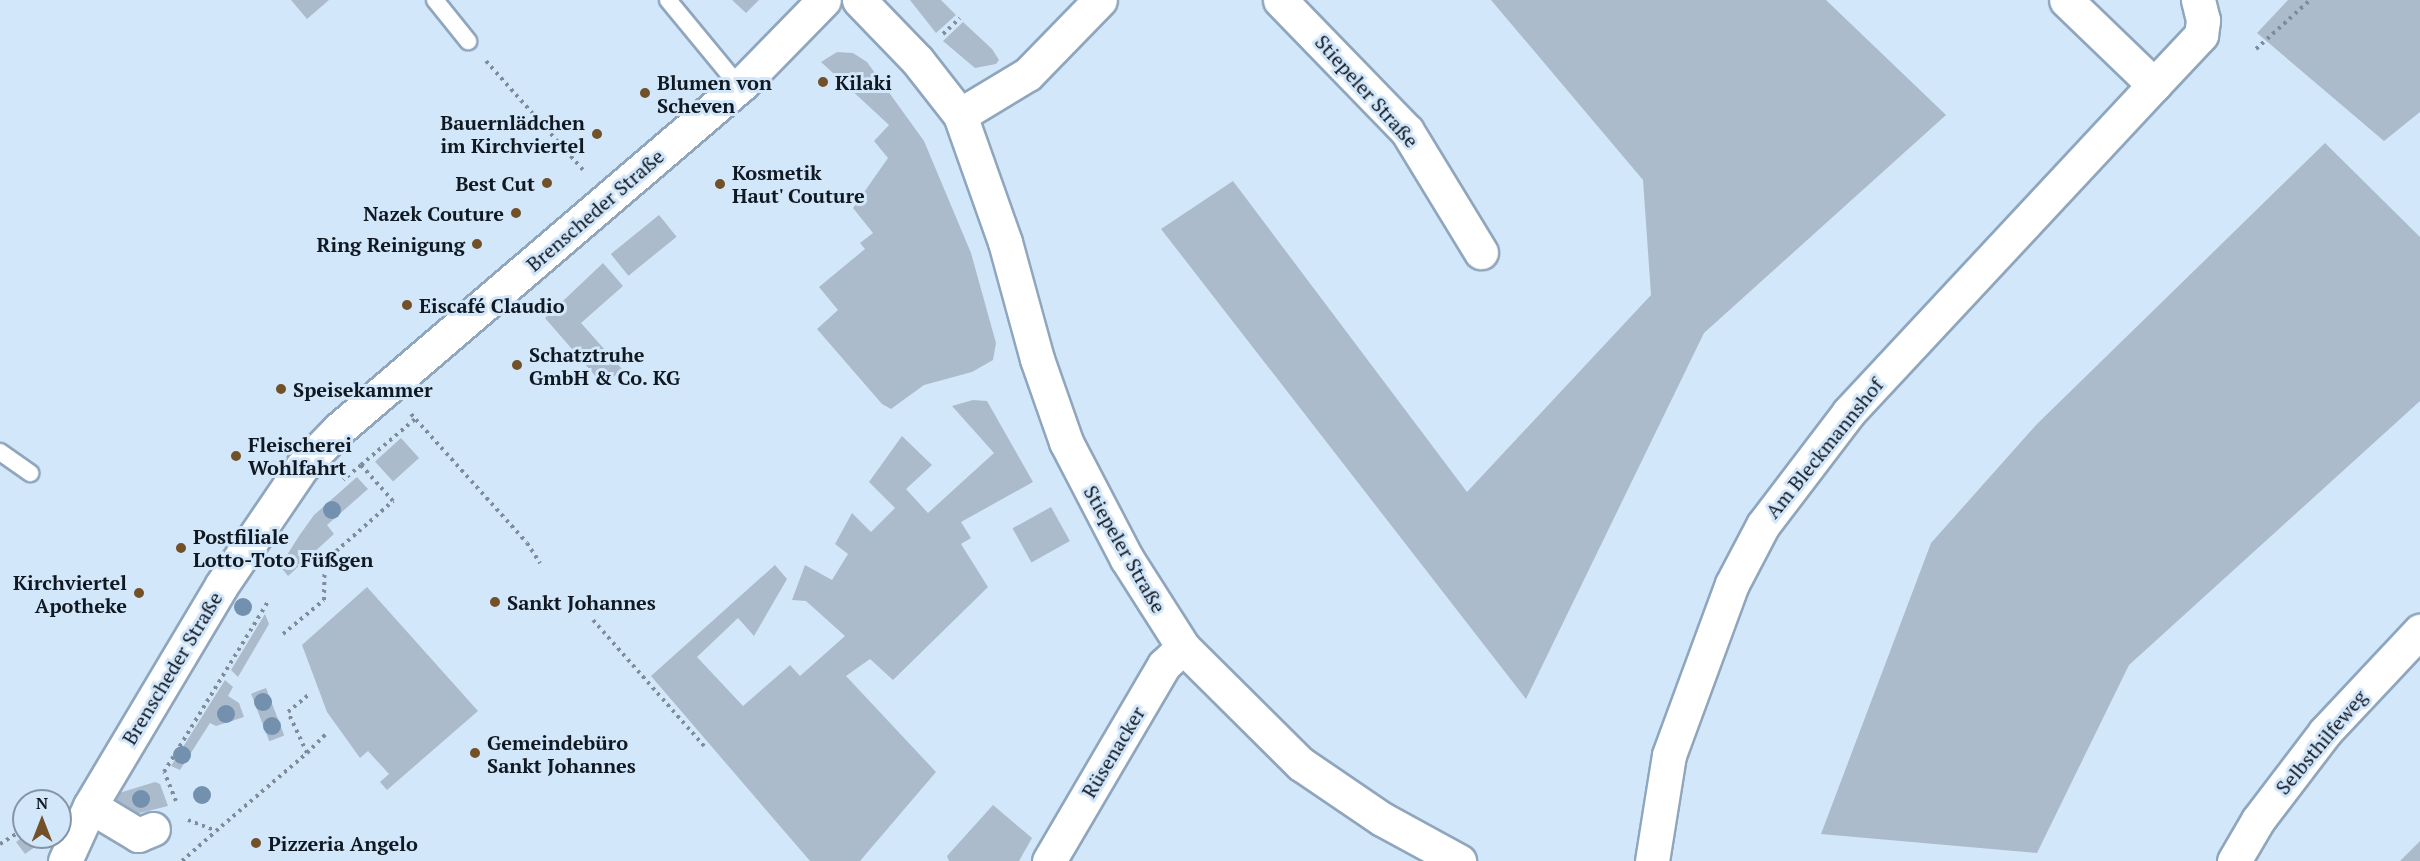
<!DOCTYPE html>
<meta charset="utf-8">
<style>
body{margin:0}
#map{position:relative;width:2420px;height:861px;overflow:hidden;background:#d3e7fb;font-family:"PT Serif",serif}
div>[style]{position:absolute}
[style*='--x']{left:calc(var(--x)*1px);top:calc(var(--y)*1px);width:calc(var(--w)*1px);rotate:calc(var(--a)*1deg)}
.green>*{inset:0;background:#abbbcb;transform-origin:0 0}
.path>*{height:4px;margin-top:-2px;transform-origin:0;background:repeating-linear-gradient(90deg,#7e8c9c 0 3px,transparent 0 7.5px)}
.roads{filter:drop-shadow(2px 0 #8fa6bd) drop-shadow(-2px 0 #8fa6bd) drop-shadow(0 2px #8fa6bd) drop-shadow(0 -2px #8fa6bd)}
.lane>*{height:16px;margin:-8px;padding:0 8px;transform-origin:8px;border-radius:8px;background:#fff}
.street>*{height:33px;margin:-16.5px;padding:0 16.5px;transform-origin:16.5px;border-radius:16.5px;background:#fff}
.trees>*{width:18px;height:18px;margin:-9px;border-radius:50%;background:#7391ae}
.dots>*{width:16px;height:16px;translate:-50% -50%;box-sizing:border-box;border:3px solid #d3e7fb;border-radius:50%}
span{translate:-50% -50%;white-space:nowrap;text-align:center;line-height:1.15;-webkit-text-stroke:6px #d3e7fb;paint-order:stroke}
.poi-label{font-size:20px;color:#101821;font-weight:700}
.left{translate:0 -50%;text-align:left}
.right{translate:-100% -50%;text-align:right}
.street-label{font-size:20px;color:#101821}
.north{position:absolute;left:12px;top:789px;width:60px;height:60px;box-sizing:border-box;background:#d3e7fb;border:2px solid #8594a4;border-radius:50%;rotate:0deg;font-size:16px;font-weight:700;line-height:24px;text-align:center;color:#101821}
.north::after{content:'';display:block;margin:auto;width:21px;height:27px;background:#725028;clip-path:polygon(50% 0,100% 100%,50% 72%,0 100%)}
</style>
<div id="map">
<div class="green">
<i style="clip-path:polygon(291px 0,329px 0,307px 19px)"></i>
<i style="clip-path:polygon(732px 0,759px 0,746px 13px)"></i>
<i style="clip-path:polygon(910px 0,941px 0,956px 15px,936px 33px)"></i>
<i style="clip-path:polygon(1491px 0,1826px 0,1946px 115px,1704px 333px,1526px 699px,1161px 229px,1233px 181px,1467px 492px,1651px 295px,1643px 180px)"></i>
<i style="clip-path:polygon(2288px 0,2420px 0,2420px 112px,2384px 141px,2257px 33px)"></i>
<i style="clip-path:polygon(963px 22px,992px 49px,999px 60px,996px 64px,975px 68px,943px 41px)"></i>
<i style="clip-path:polygon(837px 52px,853px 53px,867px 62px,924px 141px,971px 253px,996px 343px,993px 360px,972px 372px,924px 385px,891px 409px,882px 404px,817px 329px,838px 310px,819px 287px,865px 249px,860px 243px,873px 233px,853px 208px,888px 158px,874px 141px,889px 125px,821px 62px)"></i>
<i style="clip-path:polygon(2325px 143px,2420px 237px,2420px 401px,2129px 665px,2037px 853px,1821px 834px,1931px 543px,2037px 424px)"></i>
<i style="left:659px;top:215px;width:28px;height:62px;rotate:51deg"></i>
<i style="clip-path:polygon(603px 263px,623px 286px,581px 323px,622px 369px,604px 386px,545px 318px)"></i>
<i style="clip-path:polygon(973px 400px,987px 401px,1033px 482px,961px 522px,971px 538px,961px 544px,988px 587px,893px 680px,870px 659px,846px 676px,936px 772px,860px 861px,810px 861px,651px 676px,775px 565px,787px 579px,754px 636px,738px 618px,697px 657px,743px 706px,790px 665px,800px 676px,845px 636px,806px 601px,792px 600px,805px 565px,832px 580px,848px 554px,835px 544px,852px 513px,871px 532px,895px 508px,869px 482px,902px 436px,932px 465px,906px 489px,928px 513px,994px 453px,952px 406px)"></i>
<i style="left:401px;top:438px;width:27px;height:35px;rotate:48deg"></i>
<i style="clip-path:polygon(357px 477px,368px 489px,327px 525px,334px 534px,288px 576px,280px 566px,299px 536px,314px 515px)"></i>
<i style="left:1051px;top:507px;width:39px;height:44px;rotate:61deg"></i>
<i style="clip-path:polygon(367px 587px,478px 711px,387px 790px,380px 782px,389px 774px,368px 751px,360px 758px,327px 712px,302px 645px)"></i>
<i style="clip-path:polygon(265px 614px,269px 624px,238px 677px,231px 670px)"></i>
<i style="clip-path:polygon(225px 680px,233px 687px,228px 696px,239px 703px,244px 717px,216px 726px,210px 723px,180px 770px,171px 766px)"></i>
<i style="left:266px;top:688px;width:51px;height:16px;rotate:69deg"></i>
<i style="clip-path:polygon(155px 782px,160px 784px,168px 806px,132px 815px,111px 807px,119px 793px)"></i>
<i style="clip-path:polygon(993px 805px,1032px 838px,1019px 861px,949px 861px,947px 856px)"></i>
<i style="clip-path:polygon(24px 836px,24px 837px,49px 837px,25px 854px,16px 842px)"></i>
<i style="clip-path:polygon(2420px 841px,2420px 861px,2400px 861px)"></i>
</div>
<div class="path">
<i style="--x:943;--y:34;--w:23;--a:-43"></i>
<i style="--x:2256;--y:49;--w:73;--a:-42.2"></i>
<i style="--x:486;--y:61;--w:149;--a:48.3"></i>
<i style="--x:411;--y:414;--w:173;--a:48"></i>
<i style="--x:527;--y:543;--w:24;--a:57"></i>
<i style="--x:361;--y:465;--w:71;--a:-40.4"></i>
<i style="--x:593;--y:620;--w:168;--a:48.6"></i>
<i style="--x:283;--y:634;--w:53;--a:-39.7"></i>
<i style="--x:324;--y:600;--w:39;--a:-89"></i>
<i style="--x:325;--y:561;--w:91;--a:-41.4"></i>
<i style="--x:393;--y:501;--w:48;--a:-131.6"></i>
<i style="--x:361;--y:465;--w:23;--a:140"></i>
<i style="--x:307;--y:753;--w:28;--a:-45"></i>
<i style="--x:176;--y:801;--w:31;--a:-112"></i>
<i style="--x:164;--y:772;--w:202;--a:-58.6"></i>
<i style="--x:188;--y:820;--w:30;--a:21"></i>
<i style="--x:216;--y:831;--w:120;--a:-40.6"></i>
<i style="--x:307;--y:753;--w:45;--a:-114.9"></i>
<i style="--x:288;--y:712;--w:26;--a:-40"></i>
<i style="--x:0;--y:844;--w:28;--a:-32"></i>
<i style="--x:182;--y:861;--w:45;--a:-41.4"></i>
</div>
<div class="roads">
<div class="lane">
<i style="--x:435;--y:0;--w:53;--a:51.2"></i>
<i style="--x:668;--y:0;--w:112;--a:50.5"></i>
<i style="--x:0;--y:452;--w:37;--a:35"></i>
</div>
<div class="street">
<i style="--x:859;--y:0;--w:83;--a:46"></i>
<i style="--x:917;--y:60;--w:70;--a:52"></i>
<i style="--x:960;--y:115;--w:135;--a:70.5"></i>
<i style="--x:1005;--y:242;--w:121;--a:74.7"></i>
<i style="--x:1037;--y:359;--w:88;--a:70.7"></i>
<i style="--x:1066;--y:442;--w:132;--a:62.5"></i>
<i style="--x:1127;--y:559;--w:104;--a:57.5"></i>
<i style="--x:1183;--y:647;--w:166;--a:44.8"></i>
<i style="--x:1301;--y:764;--w:98;--a:34.2"></i>
<i style="--x:1382;--y:819;--w:88;--a:28.6"></i>
<i style="--x:1280;--y:0;--w:182;--a:45.9"></i>
<i style="--x:1407;--y:131;--w:142;--a:58.6"></i>
<i style="--x:2154;--y:85;--w:69;--a:-46.8"></i>
<i style="--x:2201;--y:35;--w:15;--a:-82"></i>
<i style="--x:2203;--y:20;--w:21;--a:-104"></i>
<i style="--x:960;--y:115;--w:79;--a:-31.1"></i>
<i style="--x:1028;--y:74;--w:103;--a:-45.8"></i>
<i style="--x:105;--y:815;--w:39;--a:31"></i>
<i style="--x:138;--y:835;--w:16;--a:-22"></i>
<i style="--x:65;--y:861;--w:60;--a:-65.6"></i>
<i style="--x:90;--y:806;--w:256;--a:-59.2"></i>
<i style="--x:221;--y:586;--w:144;--a:-55.8"></i>
<i style="--x:302;--y:467;--w:53;--a:-45.8"></i>
<i style="--x:339;--y:429;--w:531;--a:-40.57"></i>
<i style="--x:742;--y:84;--w:117;--a:-45.7"></i>
<i style="--x:1049;--y:861;--w:227;--a:-59.6"></i>
<i style="--x:1164;--y:665;--w:26;--a:-43"></i>
<i style="--x:1652;--y:861;--w:107;--a:-80.9"></i>
<i style="--x:1669;--y:755;--w:182;--a:-69.8"></i>
<i style="--x:1732;--y:584;--w:67;--a:-62.3"></i>
<i style="--x:1763;--y:525;--w:142;--a:-52.7"></i>
<i style="--x:1849;--y:412;--w:447;--a:-47"></i>
<i style="--x:2154;--y:85;--w:122;--a:-136"></i>
<i style="--x:2234;--y:861;--w:48;--a:-59.7"></i>
<i style="--x:2258;--y:820;--w:111;--a:-52.7"></i>
<i style="--x:2325;--y:732;--w:139;--a:-46.8"></i>
</div>
</div>
<div class="trees">
<i style="left:332px;top:510px"></i>
<i style="left:243px;top:607px"></i>
<i style="left:263px;top:702px"></i>
<i style="left:226px;top:714px"></i>
<i style="left:272px;top:726px"></i>
<i style="left:182px;top:755px"></i>
<i style="left:202px;top:795px"></i>
<i style="left:141px;top:799px"></i>
</div>
<div class="dots">
<i style="left:823px;top:82px;background:#725028"></i>
<i style="left:645px;top:93px;background:#725028"></i>
<i style="left:597px;top:134px;background:#725028"></i>
<i style="left:547px;top:183px;background:#725028"></i>
<i style="left:720px;top:184px;background:#725028"></i>
<i style="left:516px;top:213px;background:#725028"></i>
<i style="left:477px;top:244px;background:#725028"></i>
<i style="left:407px;top:305px;background:#725028"></i>
<i style="left:517px;top:365px;background:#725028"></i>
<i style="left:281px;top:389px;background:#725028"></i>
<i style="left:236px;top:456px;background:#725028"></i>
<i style="left:181px;top:548px;background:#725028"></i>
<i style="left:139px;top:593px;background:#725028"></i>
<i style="left:495px;top:602px;background:#725028"></i>
<i style="left:475px;top:753px;background:#725028"></i>
<i style="left:256px;top:843px;background:#725028"></i>
</div>
<div class="poi-label">
<span class="left" style="left:657px;top:94px">Blumen von<br>Scheven</span>
<span class="left" style="left:835px;top:82px">Kilaki</span>
<span class="right" style="left:585px;top:134px">Bauernlädchen<br>im Kirchviertel</span>
<span class="left" style="left:732px;top:184px">Kosmetik<br>Haut' Couture</span>
<span class="right" style="left:535px;top:183px">Best Cut</span>
<span class="right" style="left:504px;top:213px">Nazek Couture</span>
<span class="right" style="left:465px;top:244px">Ring Reinigung</span>
<span class="left" style="left:419px;top:305px">Eiscafé Claudio</span>
<span class="left" style="left:529px;top:366px">Schatztruhe<br>GmbH &amp; Co. KG</span>
<span class="left" style="left:293px;top:389px">Speisekammer</span>
<span class="left" style="left:248px;top:456px">Fleischerei<br>Wohlfahrt</span>
<span class="left" style="left:193px;top:548px">Postfiliale<br>Lotto-Toto Füßgen</span>
<span class="right" style="left:127px;top:594px">Kirchviertel<br>Apotheke</span>
<span class="left" style="left:507px;top:602px">Sankt Johannes</span>
<span class="left" style="left:487px;top:754px">Gemeindebüro<br>Sankt Johannes</span>
<span class="left" style="left:268px;top:843px">Pizzeria Angelo</span>
</div>
<div class="street-label">
<span style="left:1367px;top:91px;rotate:48deg">Stiepeler Straße</span>
<span style="left:595px;top:210px;rotate:-41deg">Brenscheder Straße</span>
<span style="left:1824px;top:448px;rotate:-51deg">Am Bleckmannshof</span>
<span style="left:1125px;top:549px;rotate:60deg">Stiepeler Straße</span>
<span style="left:172px;top:668px;rotate:-59deg">Brenscheder Straße</span>
<span style="left:2321px;top:742px;rotate:-50deg">Selbsthilfeweg</span>
<span style="left:1113px;top:752px;rotate:-59deg">Rüsenacker</span>
</div>
<div class="north">N</div>
</div>
